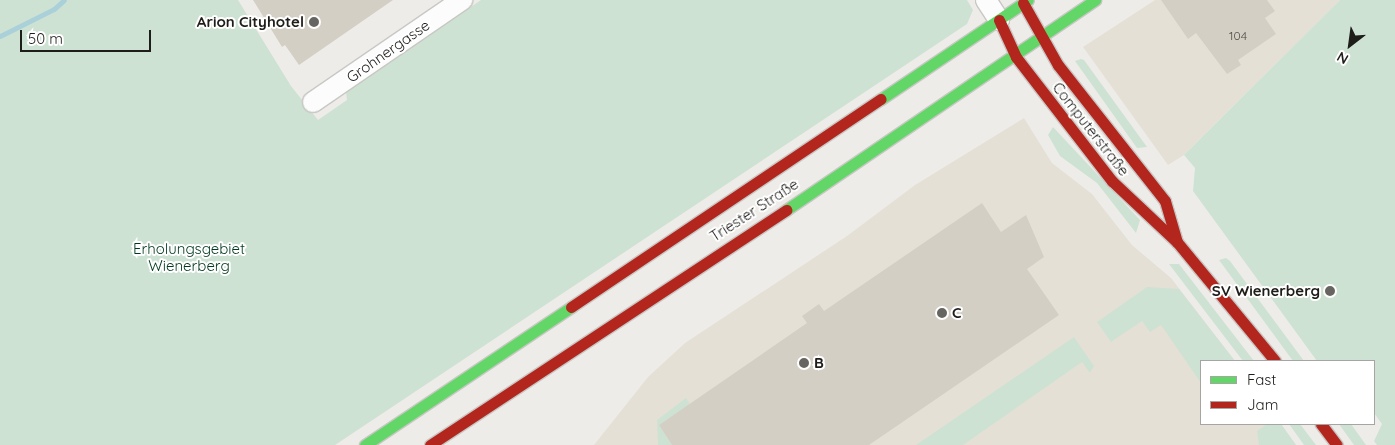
<!DOCTYPE html>
<meta charset="utf-8">
<style>
body{margin:0}
#map{position:relative;width:1395px;height:445px;overflow:hidden;background:#eeece8;font-family:Quicksand,sans-serif}
div>[style]{position:absolute}
[style*='--x']{left:calc(var(--x)*1px);top:calc(var(--y)*1px);width:calc(var(--w)*1px);rotate:calc(var(--a)*1deg)}
.built>*{inset:0;background:#e5e0d6}
.green>*{inset:0;background:#cde2d3}
.stream>*{height:5px;margin:-2.5px;padding:0 2.5px;transform-origin:2.5px;border-radius:2.5px;background:#aad1d9}
.building>*{inset:0;background:#d4cfc5}
.roads{filter:drop-shadow(1px 0 #c8c7c4) drop-shadow(-1px 0 #c8c7c4) drop-shadow(0 1px #c8c7c4) drop-shadow(0 -1px #c8c7c4)}
.street>*{height:20px;margin:-10px;padding:0 10px;transform-origin:10px;border-radius:10px;background:#fcfcfc}
.fast>*{height:11px;margin:-5.5px;padding:0 5.5px;transform-origin:5.5px;border-radius:5.5px;background:#63d668}
.jam>*{height:11px;margin:-5.5px;padding:0 5.5px;transform-origin:5.5px;border-radius:5.5px;background:#b3261e}
.dots>*{width:14px;height:14px;translate:-50% -50%;box-sizing:border-box;border:2px solid #fff;border-radius:50%}
span{translate:-50% -50%;white-space:nowrap;text-align:center;line-height:1.15;-webkit-text-stroke:4px #fff;paint-order:stroke}
.number-label{font-size:12px;color:#4c4a45}
.number-label span{-webkit-text-stroke-width:0}
.poi-label{font-size:15px;color:#1e1d1a;font-weight:700}
.right{translate:-100% -50%;text-align:right}
.left{translate:0 -50%;text-align:left}
.street-label{font-size:15px;color:#1e1d1a}
.park-label{font-size:15px;color:#00391f}
.legend{position:absolute;left:1200px;top:360px;width:175px;height:65px;box-sizing:border-box;background:#fff;border:1px solid #a5a5a3;margin:0;padding:6px 9px;list-style:none;font-size:15px;color:#1e1d1a}
.legend li{display:flex;align-items:center;gap:10px;height:25px}
.legend b{width:25px;border:1px solid #a5a5a3}
.north{position:absolute;left:1325px;top:20px;width:50px;height:50px;-webkit-text-stroke:4px #fff;paint-order:stroke;rotate:210deg;font-size:14px;font-weight:700;line-height:20px;text-align:center;color:#1e1d1a}
.north::after{content:'';display:block;margin:auto;width:18px;height:22px;background:#1e1d1a;clip-path:polygon(50% 0,100% 100%,50% 72%,0 100%)}
.scale{position:absolute;left:20px;top:30px;width:131px;height:22px;box-sizing:border-box;border:2px solid #1e1d1a;border-top:0;padding-left:6px;font-size:15px;line-height:18px;white-space:nowrap;color:#1e1d1a;-webkit-text-stroke:4px #fff;paint-order:stroke}
</style>
<div id="map">
<div class="built">
<i style="clip-path:polygon(1155px 0,1340px 0,1184px 155px,1168px 165px,1083px 47px)"></i>
<i style="clip-path:polygon(1024px 118px,1052px 163px,1092px 194px,1132px 245px,1171px 278px,1235px 361px,1201px 361px,1201px 424px,1281px 424px,1296px 445px,594px 445px,648px 377px,685px 343px,847px 236px,915px 185px)"></i>
</div>
<div class="green">
<i style="clip-path:polygon(0 0,238px 0,291px 86px,318px 120px,347px 100px,346px 92px,481px 0,967px 0,973px 10px,967px 24px,335px 445px,0 445px)"></i>
<i style="clip-path:polygon(1340px 0,1395px 0,1395px 445px,1377px 445px,1374px 441px,1382px 424px,1374px 413px,1374px 361px,1317px 361px,1193px 191px,1195px 168px,1184px 155px)"></i>
<i style="clip-path:polygon(1081px 59px,1084px 60px,1147px 147px,1137px 148px,1075px 61px)"></i>
<i style="clip-path:polygon(1053px 127px,1140px 220px,1136px 233px,1097px 183px,1060px 156px,1048px 135px)"></i>
<i style="clip-path:polygon(1226px 258px,1230px 261px,1304px 361px,1293px 361px,1219px 260px)"></i>
<i style="clip-path:polygon(1169px 264px,1179px 264px,1254px 361px,1243px 361px)"></i>
<i style="clip-path:polygon(1147px 287px,1179px 289px,1235px 361px,1201px 361px,1201px 383px,1161px 325px,1150px 332px,1142px 321px,1111px 342px,1097px 322px)"></i>
<i style="clip-path:polygon(1074px 337px,1094px 366px,1090px 373px,1082px 362px,963px 445px,916px 445px)"></i>
<i style="clip-path:polygon(686px 398px,690px 404px,659px 425px,672px 445px,658px 445px,657px 420px)"></i>
<i style="clip-path:polygon(1267px 424px,1281px 424px,1296px 445px,1259px 445px,1257px 431px)"></i>
<i style="clip-path:polygon(1289px 424px,1300px 424px,1316px 445px,1304px 445px)"></i>
<i style="clip-path:polygon(1339px 424px,1351px 424px,1366px 445px,1354px 445px)"></i>
</div>
<div class="stream">
<i style="--x:0;--y:36;--w:60;--a:-26.6"></i>
<i style="--x:54;--y:9;--w:13;--a:-42"></i>
</div>
<div class="building">
<i style="clip-path:polygon(253px 0,393px 0,299px 65px,285px 45px,282px 47px)"></i>
<i style="clip-path:polygon(1161px 0,1267px 0,1275px 11px,1265px 18px,1276px 34px,1238px 60px,1241px 65px,1227px 74px,1196px 33px,1188px 39px)"></i>
<i style="clip-path:polygon(982px 203px,1001px 232px,1026px 215px,1044px 257px,1027px 269px,1059px 315px,869px 445px,672px 445px,659px 425px,807px 323px,802px 316px,819px 304px,824px 311px)"></i>
</div>
<div class="roads">
<div class="street">
<i style="--x:986;--y:0;--w:24;--a:57"></i>
<i style="--x:313;--y:102;--w:181;--a:-34.4"></i>
</div>
<div class="fast">
<i style="--x:881;--y:99;--w:177;--a:-34"></i>
<i style="--x:786;--y:210;--w:374;--a:-34.2"></i>
<i style="--x:365;--y:445;--w:248;--a:-33.8"></i>
</div>
<div class="jam">
<i style="--x:1023;--y:3;--w:71;--a:60.6"></i>
<i style="--x:1058;--y:65;--w:173;--a:51.8"></i>
<i style="--x:1165;--y:201;--w:43;--a:73.7"></i>
<i style="--x:999;--y:20;--w:41;--a:65.3"></i>
<i style="--x:1016;--y:57;--w:157;--a:52.3"></i>
<i style="--x:1112;--y:181;--w:89;--a:43.2"></i>
<i style="--x:1177;--y:242;--w:154;--a:50.5"></i>
<i style="--x:571;--y:307;--w:373;--a:-33.9"></i>
<i style="--x:1321;--y:424;--w:26;--a:53"></i>
<i style="--x:430;--y:445;--w:427;--a:-33.4"></i>
</div>
</div>
<div class="dots">
<i style="left:314px;top:22px;background:#676562"></i>
<i style="left:1330px;top:291px;background:#676562"></i>
<i style="left:942px;top:313px;background:#676562"></i>
<i style="left:804px;top:363px;background:#676562"></i>
</div>
<div class="number-label">
<span style="left:1238px;top:36px">104</span>
</div>
<div class="poi-label">
<span class="right" style="left:304px;top:22px">Arion Cityhotel</span>
<span class="right" style="left:1320px;top:291px">SV Wienerberg</span>
<span class="left" style="left:952px;top:313px">C</span>
<span class="left" style="left:814px;top:363px">B</span>
</div>
<div class="street-label">
<span style="left:388px;top:51px;rotate:-35deg">Grohnergasse</span>
<span style="left:1091px;top:129px;rotate:52deg">Computerstraße</span>
<span style="left:754px;top:210px;rotate:-33deg">Triester Straße</span>
</div>
<div class="park-label">
<span style="left:189px;top:257px">Erholungsgebiet<br>Wienerberg</span>
</div>
<ul class="legend">
<li><b style="height:6px;background:#63d668"></b>Fast</li>
<li><b style="height:6px;background:#b3261e"></b>Jam</li>
</ul>
<div class="north">N</div>
<div class="scale">50 m</div>
</div>
